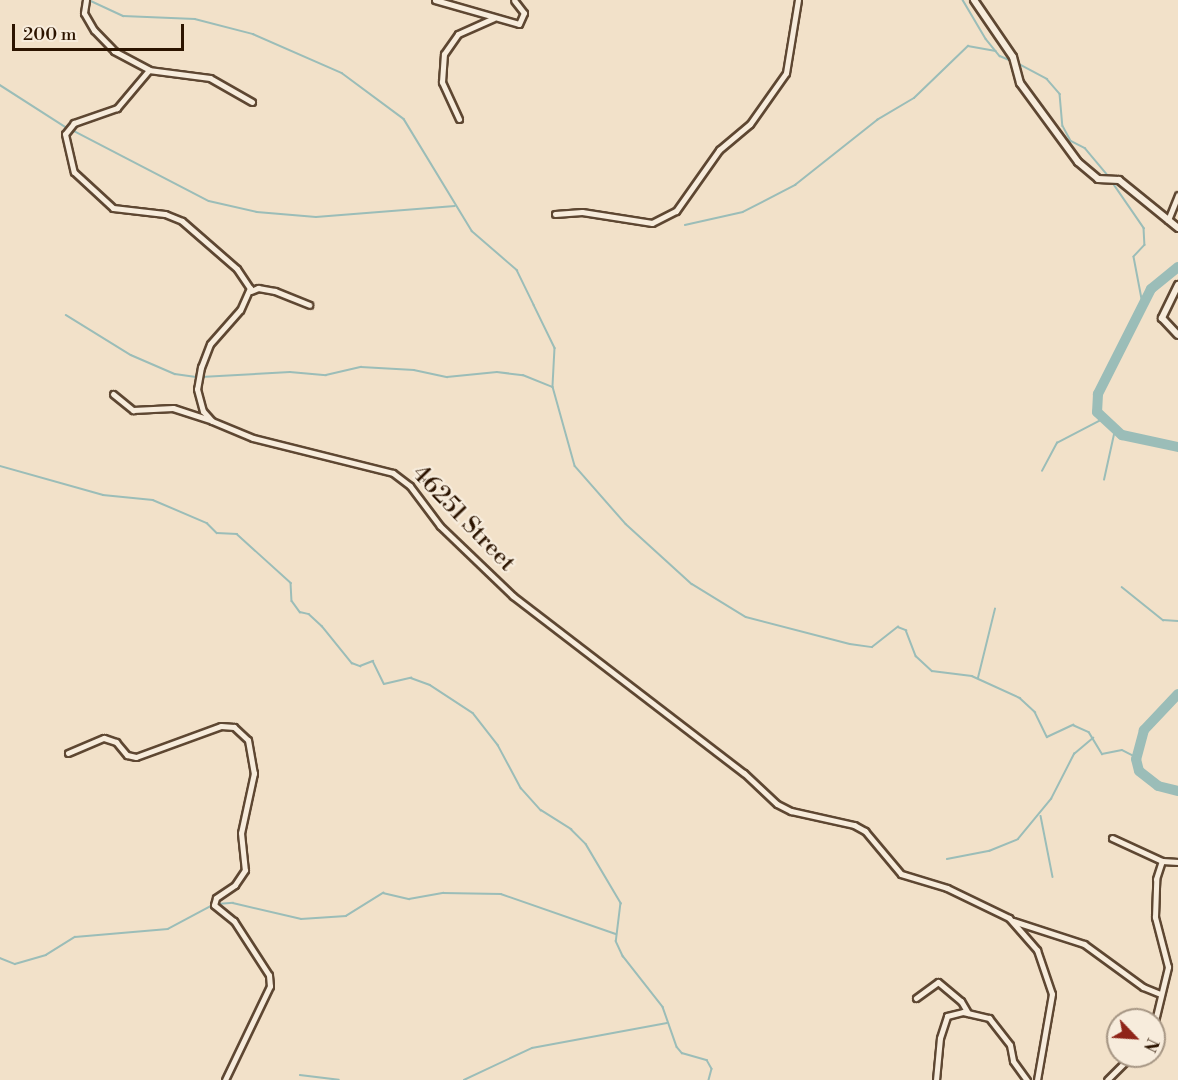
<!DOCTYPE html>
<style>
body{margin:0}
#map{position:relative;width:1178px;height:1080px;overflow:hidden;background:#f2e1c9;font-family:"Libre Bodoni",serif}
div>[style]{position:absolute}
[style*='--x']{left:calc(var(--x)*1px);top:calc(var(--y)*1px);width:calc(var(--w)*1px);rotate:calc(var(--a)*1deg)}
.stream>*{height:1.5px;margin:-0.75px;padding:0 0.75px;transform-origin:0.75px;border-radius:0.75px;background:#9bbdb8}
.river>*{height:10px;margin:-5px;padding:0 5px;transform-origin:5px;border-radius:5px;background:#9bbdb8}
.roads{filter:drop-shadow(2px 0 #5e4732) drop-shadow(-2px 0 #5e4732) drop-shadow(0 2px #5e4732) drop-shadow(0 -2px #5e4732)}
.minor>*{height:5px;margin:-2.5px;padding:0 2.5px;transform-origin:2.5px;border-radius:2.5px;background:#f7ecdc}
.tertiary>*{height:6px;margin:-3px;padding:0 3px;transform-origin:3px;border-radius:3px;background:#f7ecdc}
span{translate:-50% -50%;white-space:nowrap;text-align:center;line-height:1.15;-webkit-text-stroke:4.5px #f7ecdc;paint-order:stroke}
.street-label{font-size:24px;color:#2c1400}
.north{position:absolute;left:1106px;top:1008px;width:60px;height:60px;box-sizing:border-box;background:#f7ecdc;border:2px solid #a69684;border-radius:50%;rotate:115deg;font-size:16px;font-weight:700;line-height:24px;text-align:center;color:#2c1400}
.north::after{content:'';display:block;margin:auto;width:21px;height:27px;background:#8f2418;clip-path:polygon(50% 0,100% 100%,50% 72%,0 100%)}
.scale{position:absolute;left:12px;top:24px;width:172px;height:27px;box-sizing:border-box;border:3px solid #2c1400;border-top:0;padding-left:8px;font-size:18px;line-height:21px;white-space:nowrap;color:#2c1400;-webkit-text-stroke:4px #f7ecdc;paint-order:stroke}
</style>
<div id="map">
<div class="stream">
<i style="--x:89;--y:0;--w:38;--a:25"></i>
<i style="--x:123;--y:16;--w:72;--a:2.4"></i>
<i style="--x:195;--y:19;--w:60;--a:14.5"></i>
<i style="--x:253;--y:34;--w:97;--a:23.7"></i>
<i style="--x:342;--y:73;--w:77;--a:36.6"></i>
<i style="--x:404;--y:119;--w:131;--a:58.7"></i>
<i style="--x:472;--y:231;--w:60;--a:40.9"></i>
<i style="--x:517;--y:270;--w:39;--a:64"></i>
<i style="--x:534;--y:305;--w:48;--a:64"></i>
<i style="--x:555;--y:348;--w:39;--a:93"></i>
<i style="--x:553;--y:387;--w:82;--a:74.4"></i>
<i style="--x:575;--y:466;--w:77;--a:48.7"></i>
<i style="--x:626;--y:524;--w:89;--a:42.3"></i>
<i style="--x:692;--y:584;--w:63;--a:31.4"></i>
<i style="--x:746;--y:617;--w:107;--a:14.6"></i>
<i style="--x:850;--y:644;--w:22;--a:8"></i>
<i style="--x:872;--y:647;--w:33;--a:-38"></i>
<i style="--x:898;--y:627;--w:9;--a:21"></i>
<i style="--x:906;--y:630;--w:28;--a:69"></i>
<i style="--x:916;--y:656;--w:22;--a:43"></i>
<i style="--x:932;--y:671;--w:40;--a:7.1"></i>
<i style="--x:972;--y:676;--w:53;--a:24.6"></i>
<i style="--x:1020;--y:698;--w:21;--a:43"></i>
<i style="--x:1035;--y:712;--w:28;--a:64"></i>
<i style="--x:1047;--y:737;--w:29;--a:-25"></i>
<i style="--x:1073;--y:725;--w:17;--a:24"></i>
<i style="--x:1089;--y:732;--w:26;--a:59"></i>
<i style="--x:1102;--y:754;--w:20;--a:-11"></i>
<i style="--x:1122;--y:750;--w:16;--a:27"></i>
<i style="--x:963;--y:0;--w:45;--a:59.5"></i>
<i style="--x:986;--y:39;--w:22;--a:51"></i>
<i style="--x:1000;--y:56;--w:13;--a:23"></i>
<i style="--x:1019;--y:64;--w:32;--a:28"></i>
<i style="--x:1047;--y:79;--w:20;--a:49"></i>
<i style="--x:1060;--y:94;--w:32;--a:85"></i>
<i style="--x:1063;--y:126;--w:17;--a:62"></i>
<i style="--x:1071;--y:141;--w:16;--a:27"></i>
<i style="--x:1085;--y:148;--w:35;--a:50"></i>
<i style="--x:0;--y:85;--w:80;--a:32.7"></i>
<i style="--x:72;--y:130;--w:154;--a:27.4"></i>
<i style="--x:209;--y:201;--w:49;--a:12.9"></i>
<i style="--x:257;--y:212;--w:59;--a:4.8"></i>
<i style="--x:316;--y:217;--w:139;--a:-4.5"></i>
<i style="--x:1113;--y:183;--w:55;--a:55.4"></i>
<i style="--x:1144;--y:228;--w:17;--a:87"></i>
<i style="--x:1145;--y:245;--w:16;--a:133"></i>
<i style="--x:1134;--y:257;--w:48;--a:79.2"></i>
<i style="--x:685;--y:225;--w:59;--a:-12.6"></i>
<i style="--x:743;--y:212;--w:59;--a:-27.4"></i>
<i style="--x:795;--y:185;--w:105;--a:-38.4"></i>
<i style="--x:877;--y:120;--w:43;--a:-30.7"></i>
<i style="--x:914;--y:98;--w:75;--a:-43.9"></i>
<i style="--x:968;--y:46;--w:28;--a:10"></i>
<i style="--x:66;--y:315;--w:76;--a:31.6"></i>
<i style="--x:131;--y:355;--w:48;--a:23.4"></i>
<i style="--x:175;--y:374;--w:21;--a:8"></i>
<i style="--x:201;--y:377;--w:89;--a:-3.2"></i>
<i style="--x:290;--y:372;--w:36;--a:5"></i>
<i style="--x:326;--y:375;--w:36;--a:-13"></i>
<i style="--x:361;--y:367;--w:53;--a:3.2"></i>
<i style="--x:414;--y:370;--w:34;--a:12"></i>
<i style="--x:447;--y:377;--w:50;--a:-5.7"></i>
<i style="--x:497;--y:372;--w:26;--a:7"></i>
<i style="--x:523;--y:375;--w:32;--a:22"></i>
<i style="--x:0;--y:466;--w:107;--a:15.7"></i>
<i style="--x:103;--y:495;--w:50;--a:5.7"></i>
<i style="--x:153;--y:500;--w:59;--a:23.1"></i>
<i style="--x:207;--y:523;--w:14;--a:45"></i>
<i style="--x:217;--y:533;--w:20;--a:3"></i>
<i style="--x:237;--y:534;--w:73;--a:42.2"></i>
<i style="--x:291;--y:583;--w:18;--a:87"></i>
<i style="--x:292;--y:601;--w:14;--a:54"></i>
<i style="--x:300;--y:612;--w:9;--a:13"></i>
<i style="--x:309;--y:614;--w:18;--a:43"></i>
<i style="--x:322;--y:626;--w:48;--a:51"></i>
<i style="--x:352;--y:663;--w:9;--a:21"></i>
<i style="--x:360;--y:666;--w:14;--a:-21"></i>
<i style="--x:373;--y:661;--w:25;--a:64"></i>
<i style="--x:384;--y:684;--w:28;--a:-13"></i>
<i style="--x:411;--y:678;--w:20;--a:20"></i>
<i style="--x:430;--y:685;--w:51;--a:33.1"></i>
<i style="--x:473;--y:713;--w:41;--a:52"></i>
<i style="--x:498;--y:745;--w:49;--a:61.9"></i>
<i style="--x:521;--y:788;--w:30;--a:48"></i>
<i style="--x:541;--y:810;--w:36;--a:32"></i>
<i style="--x:571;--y:829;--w:21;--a:45"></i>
<i style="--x:586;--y:844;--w:69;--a:59.3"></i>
<i style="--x:621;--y:903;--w:38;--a:97"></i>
<i style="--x:616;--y:941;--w:17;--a:65"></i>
<i style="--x:623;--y:956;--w:65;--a:51.9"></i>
<i style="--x:663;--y:1007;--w:42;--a:70.7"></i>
<i style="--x:677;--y:1047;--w:8;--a:50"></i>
<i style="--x:682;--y:1053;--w:26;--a:16"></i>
<i style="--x:707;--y:1060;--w:10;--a:61"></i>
<i style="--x:712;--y:1069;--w:11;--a:105"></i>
<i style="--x:1042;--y:471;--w:32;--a:-62"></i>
<i style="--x:1057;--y:443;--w:52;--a:-27.6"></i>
<i style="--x:1104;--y:480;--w:51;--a:-77.6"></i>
<i style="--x:1122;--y:587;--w:53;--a:38.8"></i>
<i style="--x:1163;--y:620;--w:15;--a:4"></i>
<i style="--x:978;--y:678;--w:71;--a:-76.2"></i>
<i style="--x:1041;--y:816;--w:62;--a:78.9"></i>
<i style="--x:947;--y:859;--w:43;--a:-10.8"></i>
<i style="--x:989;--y:851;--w:31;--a:-22"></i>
<i style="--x:1018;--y:839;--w:52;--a:-50.5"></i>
<i style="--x:1051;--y:799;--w:51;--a:-62.9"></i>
<i style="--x:1074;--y:754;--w:25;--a:-40"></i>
<i style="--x:217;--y:904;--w:16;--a:-4"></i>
<i style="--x:233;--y:903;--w:70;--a:13.2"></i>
<i style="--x:301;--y:919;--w:45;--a:-3.8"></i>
<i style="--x:346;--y:916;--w:44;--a:-31.9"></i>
<i style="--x:383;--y:893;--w:27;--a:13"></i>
<i style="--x:409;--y:899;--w:35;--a:-10"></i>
<i style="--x:443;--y:893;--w:58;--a:1"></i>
<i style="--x:501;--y:894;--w:122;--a:19.2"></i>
<i style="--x:0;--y:958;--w:16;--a:22"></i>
<i style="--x:15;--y:964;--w:32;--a:-16"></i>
<i style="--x:46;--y:955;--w:34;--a:-32"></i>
<i style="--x:75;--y:937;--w:93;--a:-4.9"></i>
<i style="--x:168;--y:929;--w:51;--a:-28.1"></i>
<i style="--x:300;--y:1075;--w:39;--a:7"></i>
<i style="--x:464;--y:1080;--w:75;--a:-25.2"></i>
<i style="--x:532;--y:1048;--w:137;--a:-10.5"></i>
</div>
<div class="river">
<i style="--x:1178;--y:267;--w:35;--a:141"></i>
<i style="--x:1151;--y:289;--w:118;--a:116.8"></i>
<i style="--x:1098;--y:394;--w:18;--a:93"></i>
<i style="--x:1097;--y:412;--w:34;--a:43"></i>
<i style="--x:1122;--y:435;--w:57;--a:12.1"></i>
<i style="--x:1178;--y:694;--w:50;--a:133.4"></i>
<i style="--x:1144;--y:730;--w:30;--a:105"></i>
<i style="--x:1136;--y:759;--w:12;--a:76"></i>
<i style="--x:1139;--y:771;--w:24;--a:38"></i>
<i style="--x:1158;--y:786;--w:21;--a:14"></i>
</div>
<div class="roads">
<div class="minor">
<i style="--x:86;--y:0;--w:13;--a:99"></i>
<i style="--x:84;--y:13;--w:20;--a:60"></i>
<i style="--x:94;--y:30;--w:29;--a:46"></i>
<i style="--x:114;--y:51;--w:40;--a:28"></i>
<i style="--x:435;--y:0;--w:87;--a:15.9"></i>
<i style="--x:519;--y:24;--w:12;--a:-66"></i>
<i style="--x:524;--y:13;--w:16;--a:-128"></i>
<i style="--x:252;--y:102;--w:48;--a:-150.3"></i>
<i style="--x:210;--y:78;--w:62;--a:-172.5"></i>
<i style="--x:149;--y:70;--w:50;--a:130.1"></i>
<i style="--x:117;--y:108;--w:46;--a:160.8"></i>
<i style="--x:74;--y:123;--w:14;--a:129"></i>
<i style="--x:65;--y:134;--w:39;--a:77"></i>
<i style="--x:74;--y:172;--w:53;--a:42.7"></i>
<i style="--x:113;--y:208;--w:52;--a:6.6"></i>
<i style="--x:165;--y:214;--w:18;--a:22"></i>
<i style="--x:182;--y:221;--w:73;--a:41.1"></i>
<i style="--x:237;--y:269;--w:23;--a:56"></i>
<i style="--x:250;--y:288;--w:24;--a:114"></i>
<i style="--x:240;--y:310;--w:45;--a:131.4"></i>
<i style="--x:210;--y:344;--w:25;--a:111"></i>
<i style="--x:201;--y:367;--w:22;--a:100"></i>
<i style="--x:197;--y:389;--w:23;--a:75"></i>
<i style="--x:203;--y:411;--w:13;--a:48"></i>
<i style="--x:212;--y:421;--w:44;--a:22.5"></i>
<i style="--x:253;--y:438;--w:144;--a:14"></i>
<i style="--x:393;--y:473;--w:21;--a:37"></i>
<i style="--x:410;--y:486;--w:50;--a:53.1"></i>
<i style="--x:440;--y:526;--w:101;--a:43.8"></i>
<i style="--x:513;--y:596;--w:291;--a:37.5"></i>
<i style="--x:744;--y:773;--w:45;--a:43.2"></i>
<i style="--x:777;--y:804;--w:16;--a:27"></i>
<i style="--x:791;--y:811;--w:65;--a:12.5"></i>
<i style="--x:854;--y:825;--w:13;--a:29"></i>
<i style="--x:865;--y:831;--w:56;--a:50.1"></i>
<i style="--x:901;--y:874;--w:48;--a:16.9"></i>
<i style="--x:947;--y:888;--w:69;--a:25.8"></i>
<i style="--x:1009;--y:918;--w:43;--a:48.8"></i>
<i style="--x:1037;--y:950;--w:46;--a:71.2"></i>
<i style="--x:1052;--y:994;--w:87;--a:99.9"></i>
<i style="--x:459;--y:119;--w:41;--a:-114.7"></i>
<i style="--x:442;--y:82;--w:28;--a:-86"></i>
<i style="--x:444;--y:54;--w:24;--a:-55"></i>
<i style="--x:458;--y:34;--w:39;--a:-24"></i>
<i style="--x:555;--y:214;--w:27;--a:-4"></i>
<i style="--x:582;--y:212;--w:71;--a:8.9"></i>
<i style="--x:652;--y:223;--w:27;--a:-27"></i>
<i style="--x:676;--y:211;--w:75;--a:-54.8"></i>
<i style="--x:719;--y:150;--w:40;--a:-40"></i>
<i style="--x:750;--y:124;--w:62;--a:-54.8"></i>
<i style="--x:786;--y:73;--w:74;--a:-80.7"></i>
<i style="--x:1168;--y:220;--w:27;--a:-68"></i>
<i style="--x:251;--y:291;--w:8;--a:-23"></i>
<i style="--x:258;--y:288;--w:17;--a:10"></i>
<i style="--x:275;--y:291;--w:37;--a:22"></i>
<i style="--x:113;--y:394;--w:26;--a:39"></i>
<i style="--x:133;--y:410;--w:40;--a:-2.9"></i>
<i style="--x:173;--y:408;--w:40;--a:18"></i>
<i style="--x:68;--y:753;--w:39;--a:-23"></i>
<i style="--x:104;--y:738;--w:13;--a:18"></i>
<i style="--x:116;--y:742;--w:17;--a:50"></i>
<i style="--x:127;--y:755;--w:9;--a:13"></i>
<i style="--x:136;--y:757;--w:90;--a:-20"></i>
<i style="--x:221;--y:726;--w:13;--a:4"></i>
<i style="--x:234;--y:727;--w:19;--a:43"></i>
<i style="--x:248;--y:740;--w:34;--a:80"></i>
<i style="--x:254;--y:773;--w:61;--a:102.2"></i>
<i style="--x:241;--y:833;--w:37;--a:84"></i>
<i style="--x:245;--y:870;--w:18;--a:124"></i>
<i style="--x:235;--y:885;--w:23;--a:146"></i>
<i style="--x:216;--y:898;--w:7;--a:106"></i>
<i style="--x:214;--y:905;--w:26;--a:39"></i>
<i style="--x:234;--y:921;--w:64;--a:57.1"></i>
<i style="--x:269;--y:975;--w:11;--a:85"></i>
<i style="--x:270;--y:986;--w:104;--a:115.6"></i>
<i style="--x:1112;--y:838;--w:55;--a:24.7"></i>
<i style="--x:1013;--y:921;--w:75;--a:17.9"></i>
<i style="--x:1084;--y:944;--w:73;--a:36.1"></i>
<i style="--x:1143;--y:987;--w:18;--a:22"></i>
<i style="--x:916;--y:998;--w:27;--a:-36"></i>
<i style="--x:938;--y:982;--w:30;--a:40"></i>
<i style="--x:961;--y:1001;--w:14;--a:60"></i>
<i style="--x:1154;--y:1025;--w:60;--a:-76.4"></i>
<i style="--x:1168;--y:967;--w:52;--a:-104.6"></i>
<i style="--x:1155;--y:917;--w:38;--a:-88"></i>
<i style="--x:1156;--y:879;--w:19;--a:-72"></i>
<i style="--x:1162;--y:861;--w:16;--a:4"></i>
<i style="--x:936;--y:1080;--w:42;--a:-84.6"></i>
<i style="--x:940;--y:1038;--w:23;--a:-72"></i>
<i style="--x:947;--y:1016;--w:16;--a:-14"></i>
<i style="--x:963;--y:1012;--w:27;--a:13"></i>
<i style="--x:989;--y:1018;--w:34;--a:52"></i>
<i style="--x:1010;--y:1045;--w:16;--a:79"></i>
<i style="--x:1013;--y:1061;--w:24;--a:54"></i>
<i style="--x:1107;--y:1080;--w:34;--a:-45"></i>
</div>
<div class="tertiary">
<i style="--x:974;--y:0;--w:69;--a:55.6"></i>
<i style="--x:1013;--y:57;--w:27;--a:75"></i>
<i style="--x:1020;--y:83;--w:98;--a:53.7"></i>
<i style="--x:1078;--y:162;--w:26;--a:40"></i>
<i style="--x:1098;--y:179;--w:21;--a:3"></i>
<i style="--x:1119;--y:180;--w:76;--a:39.1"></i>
<i style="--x:1178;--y:285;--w:37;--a:116"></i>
<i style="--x:1162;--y:318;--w:23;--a:47"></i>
</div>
</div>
<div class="street-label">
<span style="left:463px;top:519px;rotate:46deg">46251 Street</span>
</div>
<div class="north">N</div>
<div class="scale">200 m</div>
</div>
